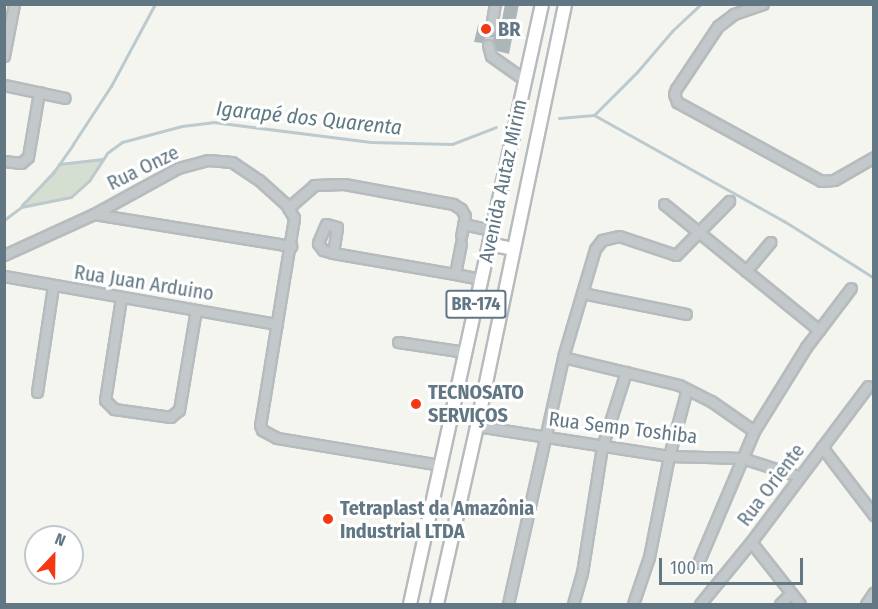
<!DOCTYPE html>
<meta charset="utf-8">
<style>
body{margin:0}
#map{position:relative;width:878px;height:609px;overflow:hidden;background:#f5f5f0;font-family:"Fira Sans Condensed",sans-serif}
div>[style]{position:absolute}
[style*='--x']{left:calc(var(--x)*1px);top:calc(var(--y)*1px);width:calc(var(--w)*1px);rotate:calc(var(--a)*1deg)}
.green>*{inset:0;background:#d6ddd1}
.stream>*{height:3px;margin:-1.5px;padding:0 1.5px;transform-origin:1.5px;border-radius:1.5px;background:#bccace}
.building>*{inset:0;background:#acb6b9}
.minor-tunnel>*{height:9px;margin-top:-4.5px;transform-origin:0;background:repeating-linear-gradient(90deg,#c9cfd0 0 9px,transparent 0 13.5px)}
.roads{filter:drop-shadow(2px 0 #b6bbbe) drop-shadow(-2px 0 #b6bbbe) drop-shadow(0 2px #b6bbbe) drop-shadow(0 -2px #b6bbbe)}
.minor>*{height:9px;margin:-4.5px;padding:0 4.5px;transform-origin:4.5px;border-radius:4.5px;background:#c3c8ca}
.major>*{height:12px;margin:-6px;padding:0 6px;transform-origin:6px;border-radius:6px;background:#fff}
.dots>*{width:16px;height:16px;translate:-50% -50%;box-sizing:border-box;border:3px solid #fff;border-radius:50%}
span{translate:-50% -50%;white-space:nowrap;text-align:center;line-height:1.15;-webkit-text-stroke:6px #fff;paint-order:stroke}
.shield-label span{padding:2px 4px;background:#fff;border:2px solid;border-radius:4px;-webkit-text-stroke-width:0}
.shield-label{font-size:18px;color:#617784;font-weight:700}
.poi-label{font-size:20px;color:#617784;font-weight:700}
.left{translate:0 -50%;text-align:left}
.street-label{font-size:20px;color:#617784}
.water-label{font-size:21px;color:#5c7a82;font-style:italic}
.frame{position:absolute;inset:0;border:6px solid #617784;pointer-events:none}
.north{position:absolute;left:24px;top:525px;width:60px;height:60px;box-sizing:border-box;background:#fff;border:2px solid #c0c9ce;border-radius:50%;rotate:22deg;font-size:16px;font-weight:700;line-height:24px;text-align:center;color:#617784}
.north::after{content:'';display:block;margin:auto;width:21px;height:27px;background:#f33812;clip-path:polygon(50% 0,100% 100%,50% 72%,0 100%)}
.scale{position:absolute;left:659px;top:558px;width:144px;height:27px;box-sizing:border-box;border:3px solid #617784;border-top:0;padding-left:8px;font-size:18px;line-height:21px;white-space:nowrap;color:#617784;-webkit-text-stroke:4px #fff;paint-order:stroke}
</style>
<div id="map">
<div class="green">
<i style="clip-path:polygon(103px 159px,89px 181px,71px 197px,21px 207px,59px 164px)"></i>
</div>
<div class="stream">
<i style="--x:594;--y:115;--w:61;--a:-45"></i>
<i style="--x:637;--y:72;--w:54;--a:-49.5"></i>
<i style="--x:672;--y:31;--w:40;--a:-43"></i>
<i style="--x:559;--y:118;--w:35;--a:-5"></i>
<i style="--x:594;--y:115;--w:218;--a:29.2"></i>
<i style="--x:784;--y:221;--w:107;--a:32.3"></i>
<i style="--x:59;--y:164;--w:44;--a:-6.5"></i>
<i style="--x:22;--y:205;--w:45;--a:-45.9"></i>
<i style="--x:53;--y:173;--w:35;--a:-55"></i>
<i style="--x:73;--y:144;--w:69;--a:-56.8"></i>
<i style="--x:111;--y:86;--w:93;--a:-61.8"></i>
<i style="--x:4;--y:220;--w:21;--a:-37"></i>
<i style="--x:21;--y:207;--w:51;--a:-11.3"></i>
<i style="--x:71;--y:197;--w:24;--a:-42"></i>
<i style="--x:89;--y:181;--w:33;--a:-57"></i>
<i style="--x:107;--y:153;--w:19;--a:-36"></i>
<i style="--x:122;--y:142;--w:62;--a:-14.9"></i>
<i style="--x:182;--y:126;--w:31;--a:-7"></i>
<i style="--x:213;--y:122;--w:159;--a:7.2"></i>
<i style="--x:371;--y:142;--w:81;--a:1.4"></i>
<i style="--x:452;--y:144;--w:47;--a:-21.1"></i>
</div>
<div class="building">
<i style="clip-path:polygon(505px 4px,519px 4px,509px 54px,497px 51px,490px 39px,482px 43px,474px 42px,478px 25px,484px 26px,489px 34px,500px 30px)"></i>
</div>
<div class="minor-tunnel">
<i style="--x:488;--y:45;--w:17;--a:-80"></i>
</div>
<div class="roads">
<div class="minor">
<i style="--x:763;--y:4;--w:31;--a:161"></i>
<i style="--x:734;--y:14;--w:20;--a:143"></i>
<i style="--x:718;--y:26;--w:76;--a:123.7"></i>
<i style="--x:676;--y:89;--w:5;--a:112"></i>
<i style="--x:674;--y:94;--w:9;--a:69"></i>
<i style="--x:677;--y:102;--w:164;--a:28.7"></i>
<i style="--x:821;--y:181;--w:13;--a:-4"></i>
<i style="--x:834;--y:180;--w:46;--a:-29.9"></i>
<i style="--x:491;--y:28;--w:24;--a:-81"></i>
<i style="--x:488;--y:45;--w:11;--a:75"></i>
<i style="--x:491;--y:56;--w:42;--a:35.2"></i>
<i style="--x:4;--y:56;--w:53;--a:-79.1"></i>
<i style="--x:4;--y:85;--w:62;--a:12"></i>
<i style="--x:4;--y:161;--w:17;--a:7"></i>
<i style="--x:21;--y:163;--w:9;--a:-41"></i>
<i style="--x:28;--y:157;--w:66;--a:-80.4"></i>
<i style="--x:664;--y:204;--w:200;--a:39.1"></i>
<i style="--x:288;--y:208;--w:35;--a:-41"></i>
<i style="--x:314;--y:185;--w:30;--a:-2"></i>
<i style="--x:344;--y:184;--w:111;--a:10.4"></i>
<i style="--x:453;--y:204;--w:9;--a:32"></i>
<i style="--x:461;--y:209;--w:8;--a:60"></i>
<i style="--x:465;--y:216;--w:20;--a:101"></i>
<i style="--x:94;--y:214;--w:200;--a:9.2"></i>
<i style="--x:463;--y:224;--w:30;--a:12"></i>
<i style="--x:333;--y:253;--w:26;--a:-81"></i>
<i style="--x:337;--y:227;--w:11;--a:-165"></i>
<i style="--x:326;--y:224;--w:21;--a:113"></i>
<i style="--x:318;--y:243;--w:9;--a:54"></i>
<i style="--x:323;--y:250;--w:10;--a:17"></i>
<i style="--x:333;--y:253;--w:124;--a:9.8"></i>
<i style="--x:455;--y:274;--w:26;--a:11"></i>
<i style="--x:4;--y:255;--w:99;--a:-24.5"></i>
<i style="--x:94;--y:214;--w:96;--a:-28.7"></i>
<i style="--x:178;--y:168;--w:31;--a:-15"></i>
<i style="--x:208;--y:160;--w:24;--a:5"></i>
<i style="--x:232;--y:162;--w:32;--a:34"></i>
<i style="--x:259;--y:180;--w:36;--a:42"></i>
<i style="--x:286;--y:204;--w:16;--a:60"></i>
<i style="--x:294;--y:218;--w:210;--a:99.3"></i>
<i style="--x:260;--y:425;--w:5;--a:68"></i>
<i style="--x:262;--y:430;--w:17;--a:28"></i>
<i style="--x:277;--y:438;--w:165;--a:9.4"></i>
<i style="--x:746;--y:271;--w:38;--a:-50"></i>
<i style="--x:455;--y:274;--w:31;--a:-79"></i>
<i style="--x:4;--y:276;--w:277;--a:10"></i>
<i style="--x:582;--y:293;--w:106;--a:11.4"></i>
<i style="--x:121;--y:298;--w:103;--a:98.9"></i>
<i style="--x:105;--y:400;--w:13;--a:45"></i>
<i style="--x:114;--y:409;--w:57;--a:8.1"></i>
<i style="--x:170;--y:417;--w:11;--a:-38"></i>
<i style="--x:179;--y:410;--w:101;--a:-80.4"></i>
<i style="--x:398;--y:342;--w:68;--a:8.5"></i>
<i style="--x:563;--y:357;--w:119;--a:13.6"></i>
<i style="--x:679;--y:385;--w:36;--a:27"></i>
<i style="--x:711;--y:401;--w:52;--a:34.9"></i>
<i style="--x:37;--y:392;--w:107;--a:-81.4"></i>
<i style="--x:477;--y:426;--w:194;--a:8.9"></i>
<i style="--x:669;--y:456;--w:73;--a:1.6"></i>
<i style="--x:742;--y:458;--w:59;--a:17.8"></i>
<i style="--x:822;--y:447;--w:86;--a:52.6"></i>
<i style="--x:751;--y:542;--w:79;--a:51.7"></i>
<i style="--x:698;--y:563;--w:143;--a:-67"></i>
<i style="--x:754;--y:431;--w:99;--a:-58.2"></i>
<i style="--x:806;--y:347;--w:74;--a:-52.7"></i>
<i style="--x:508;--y:604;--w:253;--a:-77.4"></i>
<i style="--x:563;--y:357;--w:113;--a:-73.5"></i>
<i style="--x:595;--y:249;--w:11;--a:-52"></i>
<i style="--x:602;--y:240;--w:17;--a:-13"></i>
<i style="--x:619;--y:236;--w:60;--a:18.4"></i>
<i style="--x:676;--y:255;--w:76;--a:-45.5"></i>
<i style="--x:573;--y:604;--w:32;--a:-74"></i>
<i style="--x:582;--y:573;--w:128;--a:-81"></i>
<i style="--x:602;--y:447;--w:79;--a:-72.3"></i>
<i style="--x:633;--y:604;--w:50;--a:-71.2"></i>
<i style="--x:649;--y:557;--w:103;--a:-78.8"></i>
<i style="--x:669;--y:456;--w:69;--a:-75"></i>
<i style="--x:700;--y:604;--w:80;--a:-50.6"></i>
<i style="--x:751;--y:542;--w:195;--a:-53.1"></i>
<i style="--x:780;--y:604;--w:14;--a:-45"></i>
<i style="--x:866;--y:604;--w:14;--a:-56"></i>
</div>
<div class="major">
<i style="--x:489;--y:244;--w:24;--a:12"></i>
<i style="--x:410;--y:604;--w:614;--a:-77.59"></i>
<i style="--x:437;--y:604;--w:182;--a:-77.3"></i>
<i style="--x:477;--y:426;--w:431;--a:-78.2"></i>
</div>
</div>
<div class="dots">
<i style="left:486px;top:29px;background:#f33812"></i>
<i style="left:416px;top:404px;background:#f33812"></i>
<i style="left:328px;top:519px;background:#f33812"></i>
</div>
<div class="shield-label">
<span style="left:476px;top:304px">BR-174</span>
</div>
<div class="poi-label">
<span class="left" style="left:498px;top:29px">BR</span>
<span class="left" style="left:428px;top:404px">TECNOSATO<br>SERVIÇOS</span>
<span class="left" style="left:340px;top:520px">Tetraplast da Amazônia<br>Industrial LTDA</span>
</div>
<div class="street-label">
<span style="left:143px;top:168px;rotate:-26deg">Rua Onze</span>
<span style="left:503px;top:181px;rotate:-78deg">Avenida Autaz Mirim</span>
<span style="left:144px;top:283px;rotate:9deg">Rua Juan Arduino</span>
<span style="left:623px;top:428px;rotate:7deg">Rua Semp Toshiba</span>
<span style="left:771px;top:485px;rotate:-53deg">Rua Oriente</span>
</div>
<div class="water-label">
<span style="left:309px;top:118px;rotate:6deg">Igarapé dos Quarenta</span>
</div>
<div class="frame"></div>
<div class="north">N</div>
<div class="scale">100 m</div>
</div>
